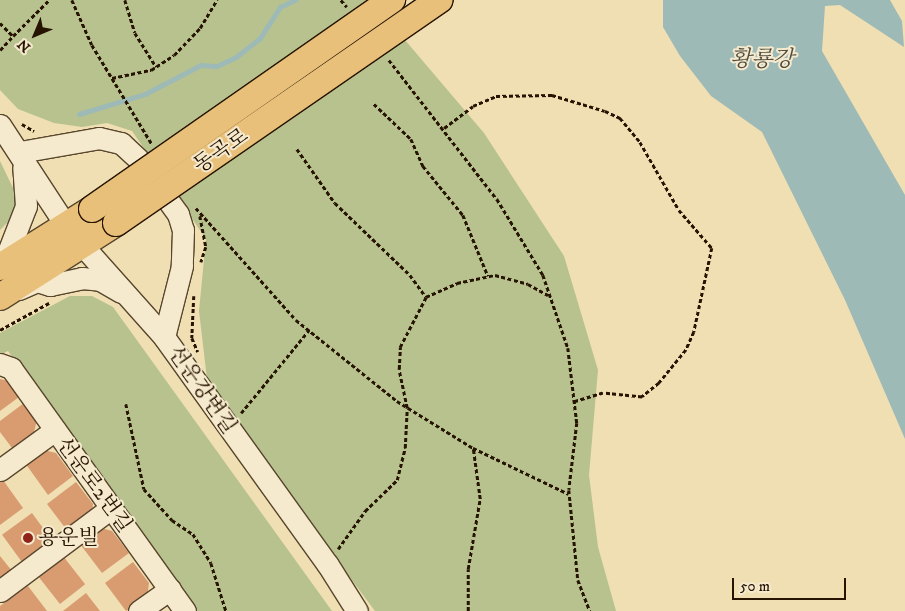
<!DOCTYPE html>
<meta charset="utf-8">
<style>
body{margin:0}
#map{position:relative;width:905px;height:611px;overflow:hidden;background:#f0dfb3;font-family:"IM FELL DW Pica","Noto Serif KR",serif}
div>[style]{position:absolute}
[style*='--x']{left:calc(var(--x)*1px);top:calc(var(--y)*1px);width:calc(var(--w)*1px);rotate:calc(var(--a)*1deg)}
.green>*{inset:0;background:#b7c28e}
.water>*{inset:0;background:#9ebab7}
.stream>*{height:4.5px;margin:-2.25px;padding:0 2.25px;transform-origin:2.25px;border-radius:2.25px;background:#9ebab7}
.building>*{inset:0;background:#d99b70;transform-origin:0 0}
.path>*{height:2.5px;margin-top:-1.25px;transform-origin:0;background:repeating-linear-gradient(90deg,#261300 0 4px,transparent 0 6.5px)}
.roads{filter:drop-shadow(1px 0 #58462d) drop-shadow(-1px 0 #58462d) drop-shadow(0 1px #58462d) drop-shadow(0 -1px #58462d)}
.minor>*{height:21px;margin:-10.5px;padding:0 10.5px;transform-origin:10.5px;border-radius:10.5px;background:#f5eace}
.major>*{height:26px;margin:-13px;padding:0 13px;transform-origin:13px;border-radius:13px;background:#e8c07a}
.bridges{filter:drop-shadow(1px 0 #261300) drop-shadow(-1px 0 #261300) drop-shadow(0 1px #261300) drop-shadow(0 -1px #261300)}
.major-bridge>*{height:26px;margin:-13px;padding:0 13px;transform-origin:13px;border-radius:13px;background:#e8c07a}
.dots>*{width:14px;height:14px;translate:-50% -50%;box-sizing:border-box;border:2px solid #f5eace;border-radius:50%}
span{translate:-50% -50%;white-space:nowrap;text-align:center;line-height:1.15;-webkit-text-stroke:4px #f5eace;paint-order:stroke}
.street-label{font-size:21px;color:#261300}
.poi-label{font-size:21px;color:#261300}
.left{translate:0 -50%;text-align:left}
.water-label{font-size:22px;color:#504d40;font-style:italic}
.north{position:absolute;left:10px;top:10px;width:50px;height:50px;-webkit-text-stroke:4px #f5eace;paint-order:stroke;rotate:225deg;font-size:14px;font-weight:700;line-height:20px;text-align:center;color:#261300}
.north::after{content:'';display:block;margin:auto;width:18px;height:22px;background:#261300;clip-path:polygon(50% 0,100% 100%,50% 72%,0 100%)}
.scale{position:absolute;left:732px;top:578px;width:114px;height:22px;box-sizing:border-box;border:2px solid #261300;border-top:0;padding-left:6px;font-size:15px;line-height:18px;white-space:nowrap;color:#261300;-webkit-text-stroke:4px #f5eace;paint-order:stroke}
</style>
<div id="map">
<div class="green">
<i style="clip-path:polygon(0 0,371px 0,484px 133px,564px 256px,598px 370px,589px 475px,598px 547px,616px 611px,375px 611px,246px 439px,207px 379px,199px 311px,206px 239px,132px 131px,107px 123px,82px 127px,54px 123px,18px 109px,0 90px)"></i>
<i style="clip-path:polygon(0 161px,14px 190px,15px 215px,0 230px)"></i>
<i style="clip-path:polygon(70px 296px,92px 296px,113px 307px,332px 611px,196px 611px,8px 351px,0 355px,0 333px)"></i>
</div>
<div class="water">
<i style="clip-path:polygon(663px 0,890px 0,902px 21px,904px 47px,840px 5px,825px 6px,822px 51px,905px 195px,905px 439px,845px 300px,762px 132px,711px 96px,680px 56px,663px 27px)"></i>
</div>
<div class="stream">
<i style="--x:79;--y:114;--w:69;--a:-16.9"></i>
<i style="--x:145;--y:94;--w:63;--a:-27.4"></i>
<i style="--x:201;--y:65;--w:16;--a:4"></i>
<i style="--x:217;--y:66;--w:21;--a:-25"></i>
<i style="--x:236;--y:57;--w:31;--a:-38"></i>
<i style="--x:260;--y:38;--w:37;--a:-57"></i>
<i style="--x:280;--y:7;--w:17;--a:-25"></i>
</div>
<div class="building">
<i style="clip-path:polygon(0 379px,8px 381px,19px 397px,0 411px)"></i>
<i style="clip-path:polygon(24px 403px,37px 420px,32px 440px,15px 452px,0 432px,0 421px)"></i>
<i style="clip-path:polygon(44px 450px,56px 453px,73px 476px,48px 495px,25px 463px)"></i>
<i style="clip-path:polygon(3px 480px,23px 508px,0 525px,0 482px)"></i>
<i style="clip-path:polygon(76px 482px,93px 504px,92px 516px,69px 533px,47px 504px)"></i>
<i style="left:32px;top:513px;width:36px;height:37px;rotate:54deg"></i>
<i style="clip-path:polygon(101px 528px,112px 531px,129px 553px,102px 573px,80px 544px)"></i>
<i style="clip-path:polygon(0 556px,12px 571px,0 580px)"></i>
<i style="left:63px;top:556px;width:36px;height:32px;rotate:52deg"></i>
<i style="clip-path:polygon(133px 562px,149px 583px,147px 599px,126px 611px,105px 583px)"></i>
<i style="clip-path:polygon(28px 586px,47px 611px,0 611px,0 606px)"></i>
<i style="clip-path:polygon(86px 593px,100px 611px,63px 611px)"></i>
</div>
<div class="path">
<i style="--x:72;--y:0;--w:49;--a:66"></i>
<i style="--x:92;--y:45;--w:116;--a:58.8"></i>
<i style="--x:125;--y:0;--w:34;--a:73"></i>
<i style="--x:135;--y:33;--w:40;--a:58"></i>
<i style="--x:341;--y:0;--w:9;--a:49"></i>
<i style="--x:0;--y:23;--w:18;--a:45"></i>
<i style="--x:13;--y:36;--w:51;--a:-45"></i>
<i style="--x:0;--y:50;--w:19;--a:-47"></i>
<i style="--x:389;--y:60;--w:176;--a:52.2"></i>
<i style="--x:497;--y:199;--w:89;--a:58.8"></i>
<i style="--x:543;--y:275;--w:77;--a:71.1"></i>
<i style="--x:568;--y:348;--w:76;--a:83.2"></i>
<i style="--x:577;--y:423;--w:67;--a:96.8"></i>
<i style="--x:569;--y:490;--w:90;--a:84.3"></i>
<i style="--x:578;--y:580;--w:33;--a:69"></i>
<i style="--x:112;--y:78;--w:40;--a:-12"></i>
<i style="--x:151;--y:70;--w:27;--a:-33"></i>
<i style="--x:174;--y:55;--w:37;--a:-46"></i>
<i style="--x:200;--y:28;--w:33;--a:-59"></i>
<i style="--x:374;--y:104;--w:51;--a:43.4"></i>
<i style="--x:411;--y:139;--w:30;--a:66"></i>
<i style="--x:423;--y:166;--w:63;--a:50.8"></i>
<i style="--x:463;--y:215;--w:66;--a:67.7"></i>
<i style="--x:22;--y:124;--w:14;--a:30"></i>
<i style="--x:444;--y:128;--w:36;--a:-37"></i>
<i style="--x:473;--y:106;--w:25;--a:-23"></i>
<i style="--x:496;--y:96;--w:56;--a:-1"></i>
<i style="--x:552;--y:95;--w:55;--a:16.8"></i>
<i style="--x:605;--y:111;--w:17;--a:25"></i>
<i style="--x:620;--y:118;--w:31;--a:50"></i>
<i style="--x:640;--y:142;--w:78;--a:60.2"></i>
<i style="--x:679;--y:210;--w:50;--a:49"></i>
<i style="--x:712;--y:248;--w:86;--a:102.1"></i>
<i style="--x:694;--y:332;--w:20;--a:114"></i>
<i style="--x:686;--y:350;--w:43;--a:129.3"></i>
<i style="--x:659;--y:383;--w:22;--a:141"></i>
<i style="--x:642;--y:397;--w:39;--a:-174"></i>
<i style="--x:603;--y:393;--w:30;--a:163"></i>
<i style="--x:297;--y:149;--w:66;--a:54.9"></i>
<i style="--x:335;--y:203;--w:104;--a:43.8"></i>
<i style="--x:410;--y:275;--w:27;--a:54"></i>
<i style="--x:196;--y:208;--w:150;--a:48.2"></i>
<i style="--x:296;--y:320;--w:129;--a:38.7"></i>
<i style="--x:397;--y:401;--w:89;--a:31.7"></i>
<i style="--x:473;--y:448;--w:106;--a:25.6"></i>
<i style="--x:200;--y:216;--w:32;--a:79"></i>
<i style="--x:206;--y:247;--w:16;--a:108"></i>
<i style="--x:194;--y:296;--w:42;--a:92.7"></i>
<i style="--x:192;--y:338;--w:15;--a:67"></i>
<i style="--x:0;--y:330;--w:56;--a:-28.9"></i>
<i style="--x:126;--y:404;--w:87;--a:78"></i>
<i style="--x:144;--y:489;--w:42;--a:47.9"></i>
<i style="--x:172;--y:520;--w:25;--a:34"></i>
<i style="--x:193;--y:534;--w:34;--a:58"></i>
<i style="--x:211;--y:563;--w:50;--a:72.6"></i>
<i style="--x:241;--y:413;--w:107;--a:-50.7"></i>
<i style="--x:338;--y:549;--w:47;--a:-54.6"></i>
<i style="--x:365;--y:511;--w:45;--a:-44.1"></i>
<i style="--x:397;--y:480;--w:33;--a:-76"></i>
<i style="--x:405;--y:448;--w:40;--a:-87.1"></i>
<i style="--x:407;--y:408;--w:40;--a:-102"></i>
<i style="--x:399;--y:369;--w:22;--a:-87"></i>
<i style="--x:400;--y:347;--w:56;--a:-62.5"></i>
<i style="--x:426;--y:297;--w:34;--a:-24"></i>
<i style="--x:457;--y:283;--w:39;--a:-12"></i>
<i style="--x:495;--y:275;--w:34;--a:15"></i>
<i style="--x:528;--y:284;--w:23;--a:29"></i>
<i style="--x:468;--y:611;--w:42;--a:-90"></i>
<i style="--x:468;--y:569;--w:71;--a:-80.3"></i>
<i style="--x:480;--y:499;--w:51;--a:-97.8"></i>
</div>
<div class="roads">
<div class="minor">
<i style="--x:0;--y:125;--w:121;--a:56.8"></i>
<i style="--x:20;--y:152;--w:80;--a:-10"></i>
<i style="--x:99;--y:138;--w:23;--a:13"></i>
<i style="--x:121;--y:143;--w:23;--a:43"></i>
<i style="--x:138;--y:159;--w:68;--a:54"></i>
<i style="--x:178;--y:214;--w:17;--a:73"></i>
<i style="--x:183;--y:230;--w:36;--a:92"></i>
<i style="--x:182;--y:266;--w:73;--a:104.2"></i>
<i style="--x:83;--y:246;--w:122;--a:48.3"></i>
<i style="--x:164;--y:337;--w:281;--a:54.3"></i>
<i style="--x:328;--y:565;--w:54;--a:57.8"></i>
<i style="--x:3;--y:265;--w:63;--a:-68.7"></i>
<i style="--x:26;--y:206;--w:39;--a:-94"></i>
<i style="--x:19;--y:289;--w:20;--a:-24"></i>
<i style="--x:37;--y:281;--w:14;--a:17"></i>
<i style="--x:50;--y:285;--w:33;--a:-12"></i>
<i style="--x:82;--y:278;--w:18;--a:6"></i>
<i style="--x:100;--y:280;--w:24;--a:30"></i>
<i style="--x:0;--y:364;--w:12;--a:20"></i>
<i style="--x:11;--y:368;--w:299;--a:54.4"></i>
<i style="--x:0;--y:470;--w:68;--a:-36"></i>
<i style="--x:0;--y:591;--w:139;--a:-36.8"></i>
<i style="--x:139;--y:611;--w:38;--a:-35"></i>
</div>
<div class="major">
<i style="--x:0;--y:267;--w:109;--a:-32.2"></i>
<i style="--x:0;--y:297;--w:138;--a:-32.5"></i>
</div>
</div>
<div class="bridges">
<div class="major-bridge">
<i style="--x:92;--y:209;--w:366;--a:-34.9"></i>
<i style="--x:116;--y:223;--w:393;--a:-34.6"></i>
</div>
</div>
<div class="dots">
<i style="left:28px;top:538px;background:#8f2418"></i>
</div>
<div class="street-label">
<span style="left:221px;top:151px;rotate:-35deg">동곡로</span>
<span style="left:202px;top:390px;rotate:55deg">선운강변길</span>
<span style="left:94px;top:485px;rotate:54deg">선운로2번길</span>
</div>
<div class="poi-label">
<span class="left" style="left:38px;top:538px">용운빌</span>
</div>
<div class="water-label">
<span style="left:762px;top:60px">황룡강</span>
</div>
<div class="north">N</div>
<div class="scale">50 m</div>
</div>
